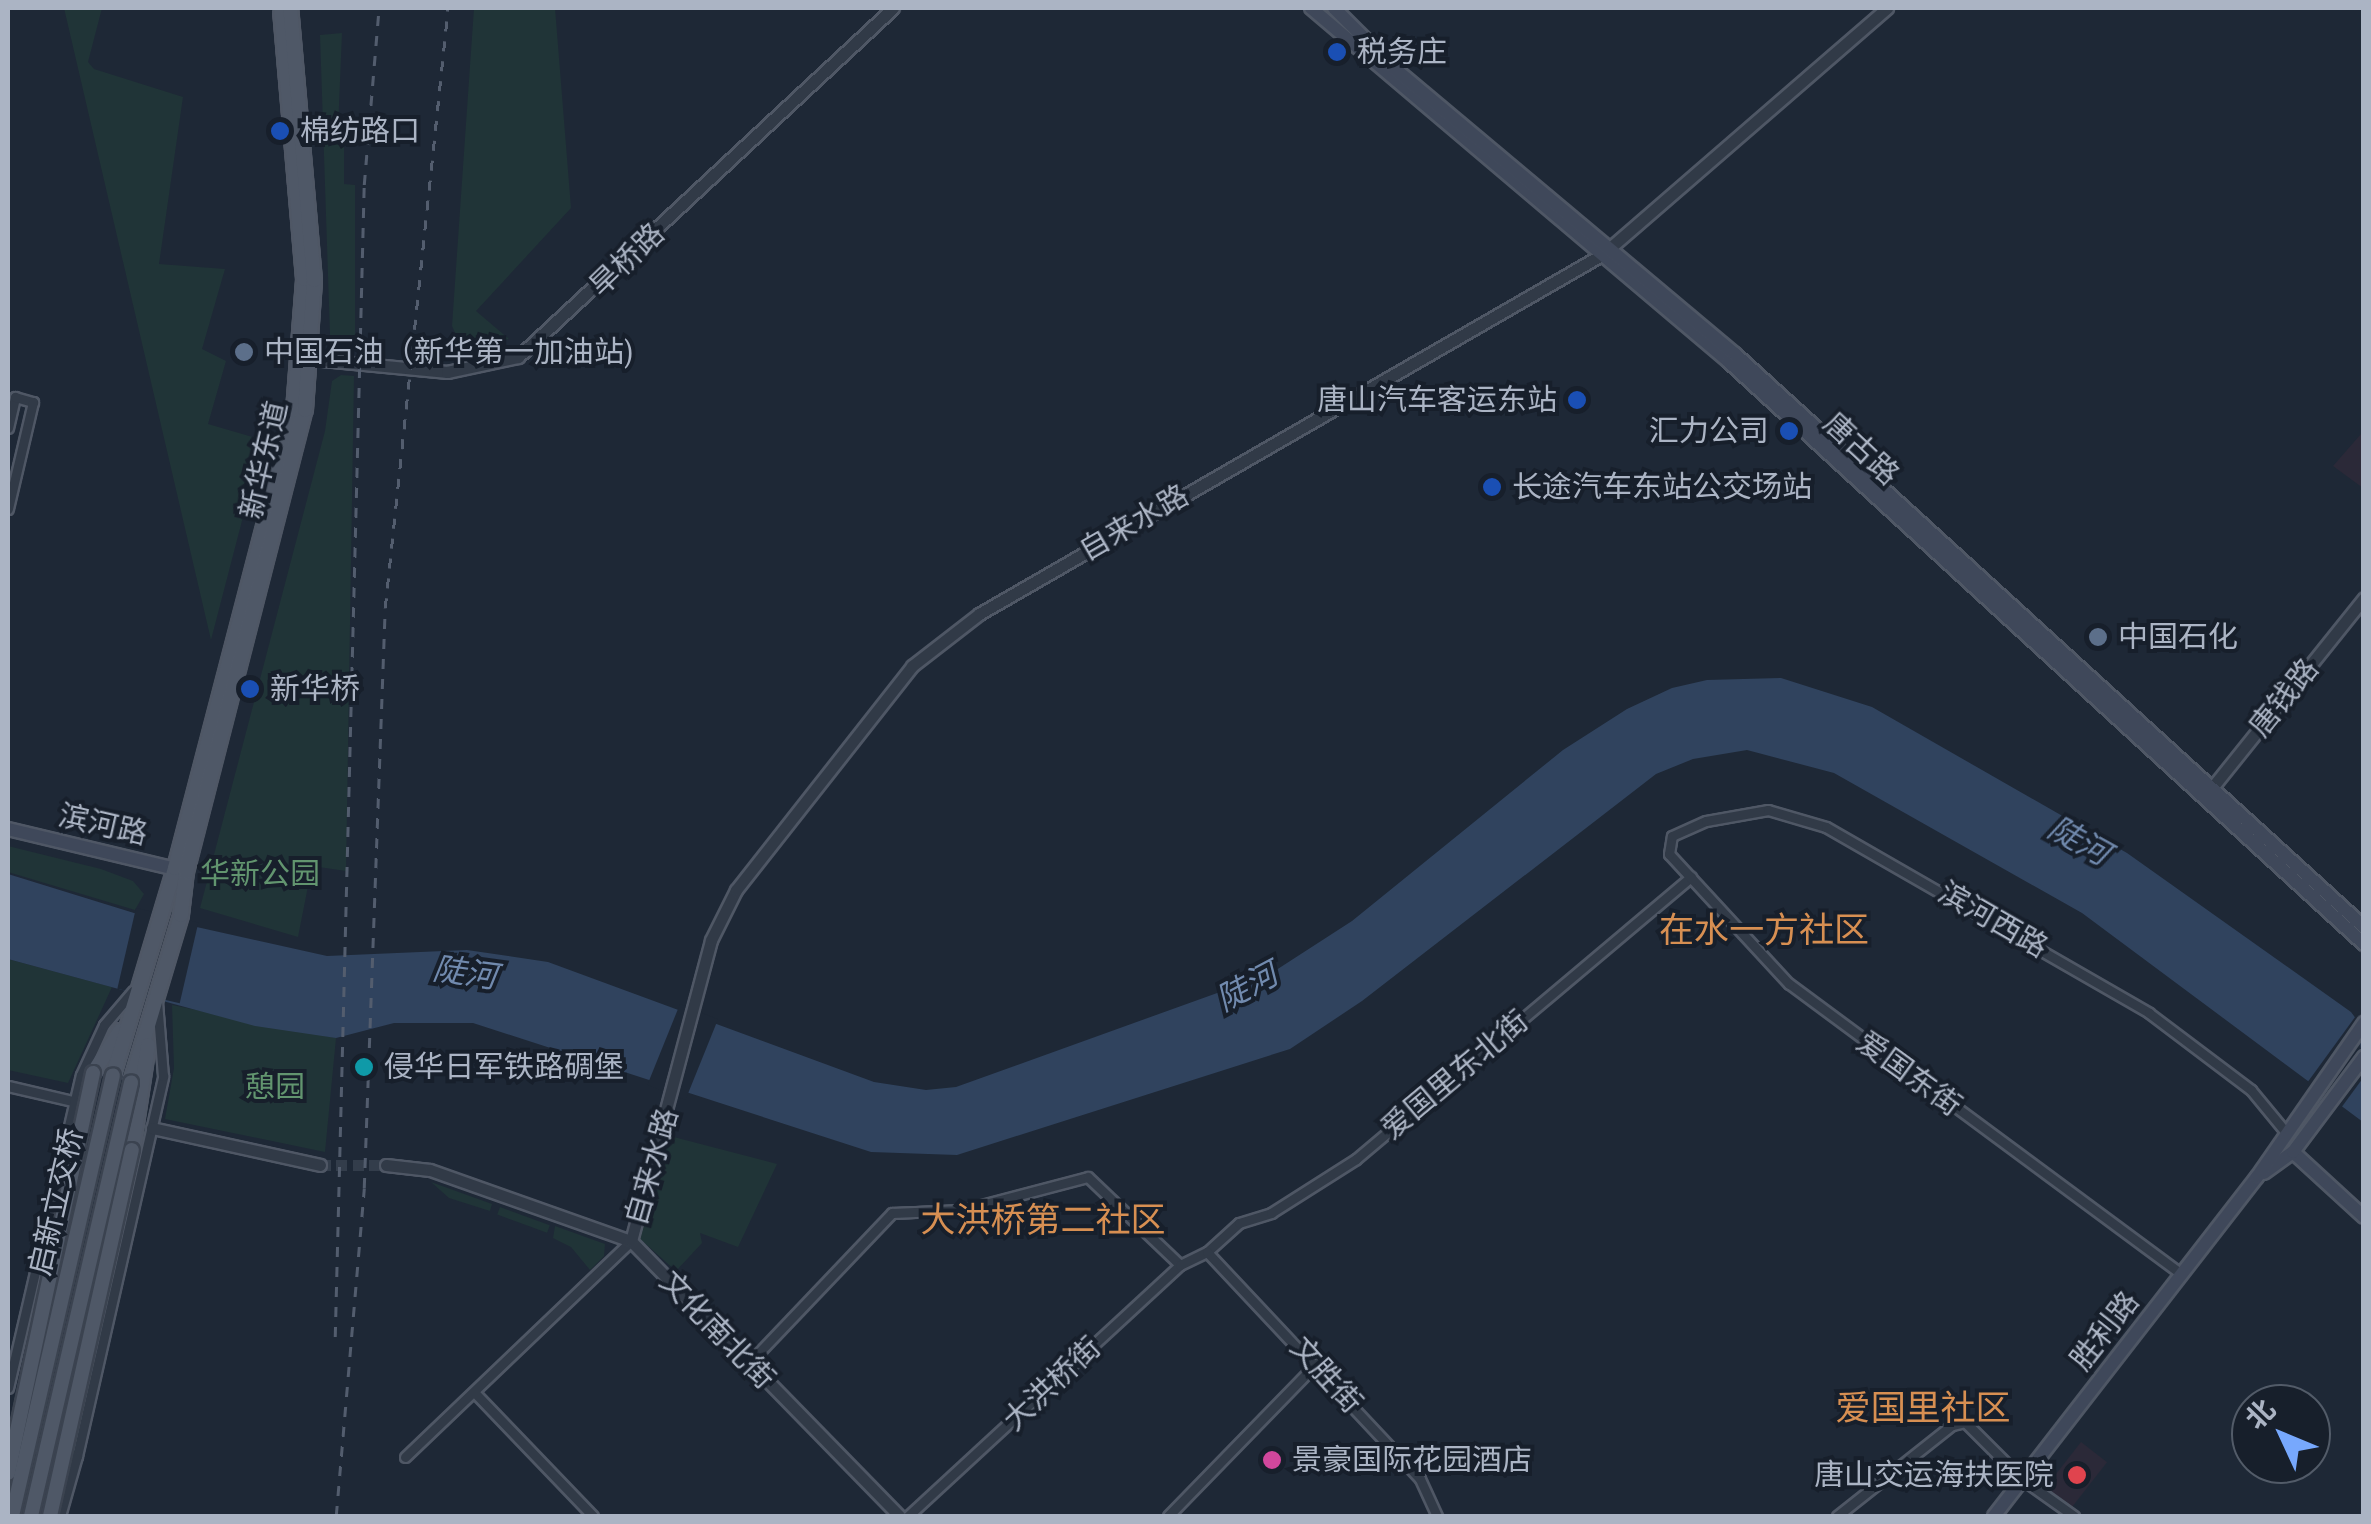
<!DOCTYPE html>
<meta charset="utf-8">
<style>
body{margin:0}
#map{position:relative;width:2371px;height:1524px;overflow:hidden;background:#1e2836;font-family:"Roboto Condensed","Noto Sans SC",sans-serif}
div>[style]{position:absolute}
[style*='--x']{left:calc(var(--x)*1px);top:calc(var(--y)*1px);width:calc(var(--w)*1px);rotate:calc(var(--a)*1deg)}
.medical>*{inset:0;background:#2b2938;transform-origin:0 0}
.green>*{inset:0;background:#203437;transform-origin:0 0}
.water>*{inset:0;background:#30435e}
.pier>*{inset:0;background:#1e2836;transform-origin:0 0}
.tertiary-tunnel>*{height:11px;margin-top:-5.5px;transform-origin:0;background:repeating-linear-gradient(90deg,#333d4b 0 11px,transparent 0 16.5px)}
.roads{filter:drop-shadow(2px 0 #4f5765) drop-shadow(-2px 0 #4f5765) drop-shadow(0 2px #4f5765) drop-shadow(0 -2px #4f5765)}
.minor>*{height:9px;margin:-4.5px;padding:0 4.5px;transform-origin:4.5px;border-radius:4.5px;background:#313a47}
.tertiary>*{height:11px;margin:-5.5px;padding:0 5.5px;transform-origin:5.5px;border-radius:5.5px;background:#313a47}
.secondary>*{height:12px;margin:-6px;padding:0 6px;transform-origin:6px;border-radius:6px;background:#3f485a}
.primary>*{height:14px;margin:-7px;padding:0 7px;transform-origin:7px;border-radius:7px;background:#4f5867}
.rail>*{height:2.5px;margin-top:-1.25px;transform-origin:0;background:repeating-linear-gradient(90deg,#535d6e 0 10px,transparent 0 20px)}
.bridges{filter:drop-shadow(2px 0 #3b4350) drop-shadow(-2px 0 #3b4350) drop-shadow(0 2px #3b4350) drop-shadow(0 -2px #3b4350)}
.primary-bridge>*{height:14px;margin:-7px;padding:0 7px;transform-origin:7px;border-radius:7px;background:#4f5867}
.dots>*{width:28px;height:28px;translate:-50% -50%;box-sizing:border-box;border:5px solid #171f2b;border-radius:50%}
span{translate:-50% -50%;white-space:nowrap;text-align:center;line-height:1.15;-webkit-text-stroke:8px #171f2b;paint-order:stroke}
.poi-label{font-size:30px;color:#abb4c4}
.left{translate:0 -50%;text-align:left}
.right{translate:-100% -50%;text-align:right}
.street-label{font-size:30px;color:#abb4c4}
.park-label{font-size:30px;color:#62956f}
.water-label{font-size:32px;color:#718aae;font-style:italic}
.quarter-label{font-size:35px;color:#d78f52}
.frame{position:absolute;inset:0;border:10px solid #abb4c4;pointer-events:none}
.north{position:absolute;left:2231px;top:1384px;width:100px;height:100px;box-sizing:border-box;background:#171f2b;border:2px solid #525b68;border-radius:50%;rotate:314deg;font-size:28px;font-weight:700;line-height:40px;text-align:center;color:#abb4c4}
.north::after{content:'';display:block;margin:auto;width:35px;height:45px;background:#77a8fd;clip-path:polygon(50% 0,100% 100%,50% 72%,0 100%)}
</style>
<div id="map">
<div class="medical">
<i style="clip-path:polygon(2361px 434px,2364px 436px,2363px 488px,2333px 466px)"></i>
<i style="left:2081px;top:1442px;width:33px;height:58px;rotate:38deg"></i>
</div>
<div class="green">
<i style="clip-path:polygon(64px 8px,102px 8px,88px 62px,94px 69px,183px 97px,159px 264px,225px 269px,202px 349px,226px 361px,208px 424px,263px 440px,211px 640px)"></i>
<i style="clip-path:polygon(474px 8px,555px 8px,571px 208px,476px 311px,509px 339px,461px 346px,452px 326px)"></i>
<i style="clip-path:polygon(342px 33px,338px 129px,344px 130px,344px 184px,355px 185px,355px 343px,337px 343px,330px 335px,320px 35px)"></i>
<i style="clip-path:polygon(341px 375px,354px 376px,346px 871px,312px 866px,298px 937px,200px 908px,325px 431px,332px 381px)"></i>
<i style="clip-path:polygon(8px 846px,101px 869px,133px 881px,144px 894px,135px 910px,8px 872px)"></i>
<i style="clip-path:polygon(8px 959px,112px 987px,68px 1083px,8px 1070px)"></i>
<i style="clip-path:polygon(172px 1005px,336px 1038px,325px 1152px,165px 1119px,174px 1068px)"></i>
<i style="clip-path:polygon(666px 1135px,777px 1164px,738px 1247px,700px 1233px,702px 1243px,676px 1271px,638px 1237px)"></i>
<i style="clip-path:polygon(431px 1182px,492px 1204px,490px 1211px,449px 1198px)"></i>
<i style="left:500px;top:1207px;width:53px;height:8px;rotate:20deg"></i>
<i style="clip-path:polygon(555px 1226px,605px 1244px,604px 1256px,590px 1270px,571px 1247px,553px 1238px)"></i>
</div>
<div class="water">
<i style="clip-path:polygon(1781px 678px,1872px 707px,2127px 853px,2351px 1012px,2363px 1028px,2363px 1122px,2082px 913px,1834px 773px,1747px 750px,1693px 759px,1656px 774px,1362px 1001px,1290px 1049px,957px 1155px,871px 1152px,473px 1023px,394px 1023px,336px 1038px,255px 1026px,8px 959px,8px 874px,134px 913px,327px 956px,467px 950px,548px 962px,874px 1082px,926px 1090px,956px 1087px,1270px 974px,1352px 921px,1563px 750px,1627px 709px,1672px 688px,1707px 680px)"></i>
</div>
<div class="pier">
<i style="left:136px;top:908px;width:64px;height:83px;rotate:13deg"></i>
<i style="left:680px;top:1004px;width:41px;height:87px;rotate:22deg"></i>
<i style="clip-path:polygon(2358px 1013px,2363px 1078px,2341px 1108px,2307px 1083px)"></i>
</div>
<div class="tertiary-tunnel">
<i style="--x:320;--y:1165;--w:66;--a:0"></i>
</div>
<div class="roads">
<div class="minor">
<i style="--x:8;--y:428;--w:32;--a:-77"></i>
<i style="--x:15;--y:397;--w:19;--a:16"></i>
<i style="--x:33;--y:402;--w:110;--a:103.2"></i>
<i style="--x:8;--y:1086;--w:70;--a:13.2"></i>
<i style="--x:1207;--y:1252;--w:43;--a:-42.2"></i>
<i style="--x:1239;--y:1223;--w:34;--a:-17"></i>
<i style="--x:1271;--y:1213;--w:101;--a:-32.4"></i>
<i style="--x:1356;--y:1159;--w:438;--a:-40.1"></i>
<i style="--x:2180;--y:1273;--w:486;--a:-143.5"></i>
<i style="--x:1789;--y:984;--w:177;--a:-132.7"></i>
<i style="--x:1669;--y:854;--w:18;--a:-81"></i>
<i style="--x:1672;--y:836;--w:37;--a:-24"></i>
<i style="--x:1706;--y:821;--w:63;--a:-10.1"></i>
<i style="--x:1768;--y:810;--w:60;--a:16.3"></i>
<i style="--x:1826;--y:827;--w:373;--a:29.9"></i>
<i style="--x:2149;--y:1013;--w:128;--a:37"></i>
<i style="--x:2251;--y:1090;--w:52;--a:50.5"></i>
<i style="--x:749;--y:1363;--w:207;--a:-46.4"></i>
<i style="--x:892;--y:1213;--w:70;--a:-2.5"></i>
<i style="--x:962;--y:1210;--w:130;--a:-14.7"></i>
<i style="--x:1088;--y:1177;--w:127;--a:43.7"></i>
<i style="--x:8;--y:1388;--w:321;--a:-76.9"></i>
<i style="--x:81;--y:1075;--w:55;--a:-65.3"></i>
<i style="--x:104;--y:1025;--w:45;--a:-49.5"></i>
<i style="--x:474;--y:1392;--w:172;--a:46.2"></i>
<i style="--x:8;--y:1436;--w:72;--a:16.2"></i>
<i style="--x:77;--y:1456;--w:390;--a:-77.2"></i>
<i style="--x:163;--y:1076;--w:74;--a:-94.6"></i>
<i style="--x:405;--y:1457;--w:313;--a:-43.7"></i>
<i style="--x:60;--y:1516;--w:62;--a:-74.2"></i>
<i style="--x:908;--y:1516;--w:370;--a:-42.7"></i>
<i style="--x:1180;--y:1265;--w:30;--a:-26"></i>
<i style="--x:1207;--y:1252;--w:311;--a:46.8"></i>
<i style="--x:1420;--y:1479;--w:41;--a:65.3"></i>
<i style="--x:1168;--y:1516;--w:212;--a:-45.8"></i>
<i style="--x:1837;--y:1516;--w:147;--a:-38.4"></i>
<i style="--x:1952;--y:1425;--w:13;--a:-13"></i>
<i style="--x:1965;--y:1422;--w:81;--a:45"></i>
<i style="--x:2022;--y:1479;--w:64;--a:35.4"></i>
</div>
<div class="tertiary">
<i style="--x:301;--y:358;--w:147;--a:5.5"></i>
<i style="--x:447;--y:372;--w:73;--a:-11.9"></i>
<i style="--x:518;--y:357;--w:512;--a:-42.94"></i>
<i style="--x:2207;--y:794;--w:251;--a:-51.3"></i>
<i style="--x:152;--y:1128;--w:172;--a:12.4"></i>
<i style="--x:386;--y:1165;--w:44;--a:6.5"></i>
<i style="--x:430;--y:1170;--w:213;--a:19.5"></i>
<i style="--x:631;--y:1241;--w:384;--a:45.7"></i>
<i style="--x:631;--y:1241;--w:311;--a:-75.1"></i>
<i style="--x:711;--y:940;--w:56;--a:-63.4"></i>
<i style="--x:736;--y:890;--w:285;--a:-51.8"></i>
<i style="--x:912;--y:666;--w:85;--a:-37.8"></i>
<i style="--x:979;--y:614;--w:720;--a:-29.98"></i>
<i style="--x:1603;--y:254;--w:376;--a:-40.9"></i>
</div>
<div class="secondary">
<i style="--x:1311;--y:8;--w:546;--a:40.25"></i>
<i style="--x:1728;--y:361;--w:863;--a:42.51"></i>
<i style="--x:1334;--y:8;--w:85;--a:45"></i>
<i style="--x:1394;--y:68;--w:445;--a:40"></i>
<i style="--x:1735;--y:354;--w:851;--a:42.33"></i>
<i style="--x:8;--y:829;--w:181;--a:13.4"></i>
<i style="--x:2293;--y:1152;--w:96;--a:42.5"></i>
<i style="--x:2264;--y:1173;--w:36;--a:-36"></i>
<i style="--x:2293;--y:1152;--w:119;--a:-53.2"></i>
<i style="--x:1994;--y:1516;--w:429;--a:-52.2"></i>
<i style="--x:2257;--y:1177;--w:188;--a:-55.2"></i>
</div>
<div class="primary">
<i style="--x:93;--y:1073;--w:50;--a:-57.3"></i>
<i style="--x:113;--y:1075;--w:216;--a:-73.3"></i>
<i style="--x:175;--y:868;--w:473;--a:-75.4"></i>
<i style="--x:294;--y:410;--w:131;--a:-85.6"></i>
<i style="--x:304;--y:279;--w:267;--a:-94.9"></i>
<i style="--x:131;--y:1082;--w:174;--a:-73.3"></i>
<i style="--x:181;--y:915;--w:43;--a:-83.4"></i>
<i style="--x:186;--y:872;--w:477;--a:-75.6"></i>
<i style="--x:305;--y:410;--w:130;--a:-86"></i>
<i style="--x:314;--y:280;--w:273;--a:-95"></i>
<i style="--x:132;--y:1150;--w:106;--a:-81.3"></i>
</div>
</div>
<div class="rail">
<i style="--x:335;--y:1337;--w:1152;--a:-88.56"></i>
<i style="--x:364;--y:185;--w:178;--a:-85.2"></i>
<i style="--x:336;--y:1516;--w:329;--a:-85.1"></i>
<i style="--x:364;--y:1188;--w:580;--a:-87.93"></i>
<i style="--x:385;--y:608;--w:603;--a:-84.01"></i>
</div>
<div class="bridges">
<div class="primary-bridge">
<i style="--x:8;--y:1473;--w:409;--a:-78"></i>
<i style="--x:12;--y:1516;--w:452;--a:-77.1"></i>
<i style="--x:31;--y:1516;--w:445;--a:-77"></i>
<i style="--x:50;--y:1516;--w:375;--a:-77.4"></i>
</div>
</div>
<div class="dots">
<i style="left:1337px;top:52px;background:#1a4fb4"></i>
<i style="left:280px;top:131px;background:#1a4fb4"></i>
<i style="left:244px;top:352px;background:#5c6f8a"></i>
<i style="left:1577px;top:400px;background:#1a4fb4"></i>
<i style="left:1789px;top:431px;background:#1a4fb4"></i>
<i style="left:1492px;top:487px;background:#1a4fb4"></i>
<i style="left:2098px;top:637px;background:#5c6f8a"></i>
<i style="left:250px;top:689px;background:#1a4fb4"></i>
<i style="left:364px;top:1067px;background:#0f9aa8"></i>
<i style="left:1272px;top:1460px;background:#d1479c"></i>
<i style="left:2077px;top:1475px;background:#e0444e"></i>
</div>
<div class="poi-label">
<span class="left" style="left:1357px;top:52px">税务庄</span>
<span class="left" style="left:300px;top:131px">棉纺路口</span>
<span class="left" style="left:264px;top:352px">中国石油（新华第一加油站)</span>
<span class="right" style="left:1557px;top:400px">唐山汽车客运东站</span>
<span class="right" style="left:1769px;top:431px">汇力公司</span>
<span class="left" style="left:1512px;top:487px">长途汽车东站公交场站</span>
<span class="left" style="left:2118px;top:637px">中国石化</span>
<span class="left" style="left:270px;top:689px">新华桥</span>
<span class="left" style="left:384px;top:1067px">侵华日军铁路碉堡</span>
<span class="left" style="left:1292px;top:1460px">景豪国际花园酒店</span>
<span class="right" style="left:2054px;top:1475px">唐山交运海扶医院</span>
</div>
<div class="street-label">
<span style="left:627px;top:260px;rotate:-44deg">旱桥路</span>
<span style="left:1861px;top:449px;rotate:43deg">唐古路</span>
<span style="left:264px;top:460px;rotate:-77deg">新华东道</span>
<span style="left:1134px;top:523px;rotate:-30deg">自来水路</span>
<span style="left:2284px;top:698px;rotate:-51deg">唐钱路</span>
<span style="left:103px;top:825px;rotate:13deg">滨河路</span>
<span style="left:1993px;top:920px;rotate:30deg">滨河西路</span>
<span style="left:1909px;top:1074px;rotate:36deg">爱国东街</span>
<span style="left:1455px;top:1075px;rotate:-40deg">爱国里东北街</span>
<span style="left:652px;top:1167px;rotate:-74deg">自来水路</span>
<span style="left:56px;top:1202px;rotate:-77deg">启新立交桥</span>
<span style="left:717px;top:1330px;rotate:46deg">文化南北街</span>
<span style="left:2105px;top:1331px;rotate:-52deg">胜利路</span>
<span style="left:1326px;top:1375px;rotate:48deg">文胜街</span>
<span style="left:1052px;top:1384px;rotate:-43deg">大洪桥街</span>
</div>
<div class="park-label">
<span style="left:260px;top:874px">华新公园</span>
<span style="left:275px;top:1087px">憩园</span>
</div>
<div class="water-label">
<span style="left:2079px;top:841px;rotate:29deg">陡河</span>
<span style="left:465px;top:973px;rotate:8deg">陡河</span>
<span style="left:1247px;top:987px;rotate:-28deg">陡河</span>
</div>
<div class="quarter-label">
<span style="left:1764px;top:931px">在水一方社区</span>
<span style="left:1043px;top:1221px">大洪桥第二社区</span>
<span style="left:1923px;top:1409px">爱国里社区</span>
</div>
<div class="frame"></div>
<div class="north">北</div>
</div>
